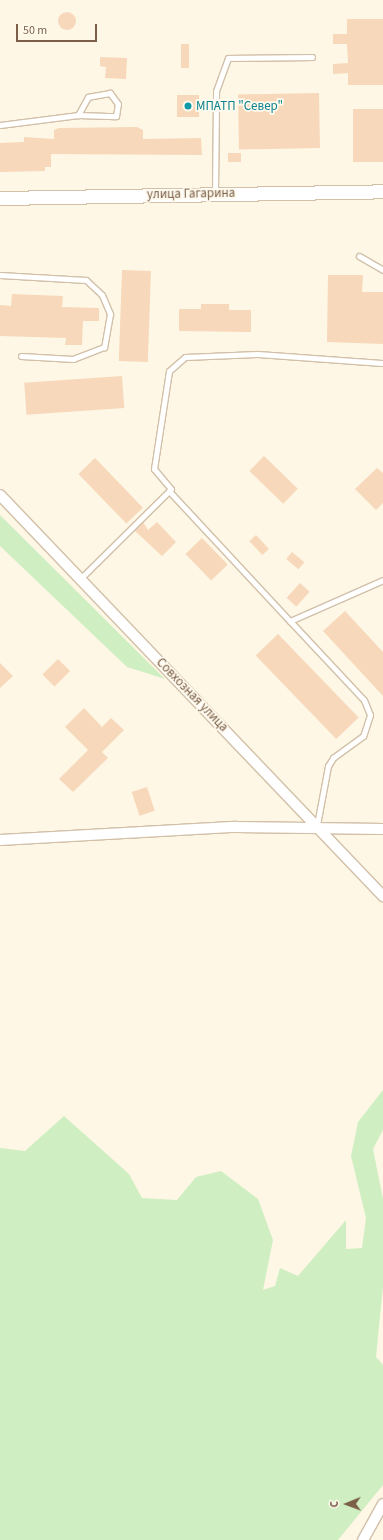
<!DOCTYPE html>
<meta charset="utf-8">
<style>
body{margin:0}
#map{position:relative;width:383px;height:1540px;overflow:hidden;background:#fef7e5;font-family:"Source Sans 3",sans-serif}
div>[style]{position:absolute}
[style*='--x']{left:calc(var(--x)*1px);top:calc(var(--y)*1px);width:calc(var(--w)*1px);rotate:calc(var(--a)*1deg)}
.green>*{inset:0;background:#cfeec2}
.building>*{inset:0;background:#f7d8ba;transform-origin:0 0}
.round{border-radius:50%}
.roads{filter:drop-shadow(1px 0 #d2c0a9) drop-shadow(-1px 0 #d2c0a9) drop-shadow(0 1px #d2c0a9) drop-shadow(0 -1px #d2c0a9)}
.lane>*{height:5px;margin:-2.5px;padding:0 2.5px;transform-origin:2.5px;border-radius:2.5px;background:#fff}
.street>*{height:10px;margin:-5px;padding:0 5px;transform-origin:5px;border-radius:5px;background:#fff}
.secondary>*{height:13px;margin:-6.5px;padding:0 6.5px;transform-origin:6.5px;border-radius:6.5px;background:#fff}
.dots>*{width:11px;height:11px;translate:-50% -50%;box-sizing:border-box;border:2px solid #fffaee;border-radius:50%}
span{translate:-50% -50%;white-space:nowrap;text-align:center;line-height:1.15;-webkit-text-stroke:3.5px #fffaee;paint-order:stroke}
.culture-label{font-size:13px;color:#0d838f}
.left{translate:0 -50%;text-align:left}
.street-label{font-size:13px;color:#7b5f47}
.north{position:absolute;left:327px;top:1484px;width:40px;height:40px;-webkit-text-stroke:3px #fffaee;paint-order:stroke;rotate:269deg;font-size:11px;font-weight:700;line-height:16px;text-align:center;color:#7b5f47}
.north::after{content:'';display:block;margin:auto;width:14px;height:18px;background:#7b5f47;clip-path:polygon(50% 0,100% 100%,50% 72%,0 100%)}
.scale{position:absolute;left:16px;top:24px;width:81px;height:18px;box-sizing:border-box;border:2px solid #7b5f47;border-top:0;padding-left:5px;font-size:12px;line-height:14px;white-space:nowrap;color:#7b5f47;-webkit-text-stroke:3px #fffaee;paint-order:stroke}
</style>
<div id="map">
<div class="green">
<i style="clip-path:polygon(0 515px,165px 679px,127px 667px,0 546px)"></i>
<i style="clip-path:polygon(383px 1090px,383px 1130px,373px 1149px,383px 1199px,383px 1286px,376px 1357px,383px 1365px,383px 1485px,338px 1540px,0 1540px,0 1148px,25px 1151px,64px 1116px,129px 1174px,142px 1198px,177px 1200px,196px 1177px,221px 1171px,258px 1199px,273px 1240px,263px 1290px,275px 1286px,280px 1268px,298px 1276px,346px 1220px,346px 1249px,362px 1248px,366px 1218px,351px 1156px,358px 1122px)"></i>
</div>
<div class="building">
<i class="round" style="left:58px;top:12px;width:18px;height:18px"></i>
<i style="clip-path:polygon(347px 19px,383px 19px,383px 85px,348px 85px,348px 73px,333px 74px,333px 64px,348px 63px,347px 44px,333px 44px,333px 34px,347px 34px)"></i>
<i style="left:181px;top:44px;width:8px;height:24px"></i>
<i style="clip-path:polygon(100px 57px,127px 58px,126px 79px,105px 78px,106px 67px,100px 66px)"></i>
<i style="left:319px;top:93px;width:55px;height:81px;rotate:89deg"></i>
<i style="left:177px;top:95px;width:22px;height:22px"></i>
<i style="left:383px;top:109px;width:53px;height:30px;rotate:90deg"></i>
<i style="clip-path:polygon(137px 127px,143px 130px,143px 139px,201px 138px,202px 155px,51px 154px,51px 167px,45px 167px,45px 171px,0 172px,0 143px,24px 142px,24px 137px,54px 139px,54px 130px,59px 128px)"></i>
<i style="left:241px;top:153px;width:9px;height:13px;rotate:90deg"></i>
<i style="left:122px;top:270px;width:29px;height:91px;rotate:2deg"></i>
<i style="clip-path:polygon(328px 275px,363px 275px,362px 292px,383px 292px,383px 344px,327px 342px)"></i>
<i style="clip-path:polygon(12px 294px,63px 296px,62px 307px,99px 308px,99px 321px,83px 321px,82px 345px,65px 345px,66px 338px,0 336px,0 305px,11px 306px)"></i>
<i style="clip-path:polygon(201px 304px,229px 304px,229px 310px,251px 310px,251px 332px,179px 331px,179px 309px,201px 309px)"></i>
<i style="left:122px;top:376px;width:32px;height:98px;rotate:86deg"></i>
<i style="left:264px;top:456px;width:47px;height:21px;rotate:44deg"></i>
<i style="left:95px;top:458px;width:69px;height:23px;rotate:46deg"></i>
<i style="clip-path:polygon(377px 468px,383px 473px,383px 503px,376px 510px,355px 489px)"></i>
<i style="clip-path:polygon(143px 522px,148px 530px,157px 522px,176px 542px,162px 556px,135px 531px)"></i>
<i style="left:256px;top:535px;width:19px;height:9px;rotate:47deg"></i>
<i style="left:202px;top:538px;width:37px;height:23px;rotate:46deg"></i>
<i style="left:292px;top:552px;width:16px;height:9px;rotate:40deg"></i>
<i style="left:300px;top:583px;width:13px;height:20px;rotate:42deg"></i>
<i style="clip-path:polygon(345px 611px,383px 652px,383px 696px,323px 631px)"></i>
<i style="left:278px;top:634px;width:116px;height:31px;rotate:46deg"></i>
<i style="left:58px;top:659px;width:17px;height:22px;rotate:45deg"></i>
<i style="clip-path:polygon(0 663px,13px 676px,0 688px)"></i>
<i style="clip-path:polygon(84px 708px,102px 727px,111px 718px,124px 730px,102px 752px,108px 758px,73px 792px,59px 779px,88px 750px,65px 727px)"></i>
<i style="left:147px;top:787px;width:25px;height:16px;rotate:72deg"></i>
</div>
<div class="roads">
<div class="lane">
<i style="--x:0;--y:125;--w:79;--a:-7.3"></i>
<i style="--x:78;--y:115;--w:38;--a:2"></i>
<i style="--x:116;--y:116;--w:12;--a:-81"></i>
<i style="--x:118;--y:104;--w:14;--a:-126"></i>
<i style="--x:110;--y:93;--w:22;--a:170"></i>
<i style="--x:88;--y:97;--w:21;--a:119"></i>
<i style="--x:215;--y:194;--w:103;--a:-89.4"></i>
<i style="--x:216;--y:91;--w:35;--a:-70"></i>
<i style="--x:228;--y:58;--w:84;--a:-0.7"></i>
<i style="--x:359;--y:256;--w:28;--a:30"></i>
<i style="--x:0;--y:275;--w:86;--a:3.3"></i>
<i style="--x:86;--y:280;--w:22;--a:43"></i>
<i style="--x:102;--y:295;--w:21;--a:67"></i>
<i style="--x:110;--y:314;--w:34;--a:100"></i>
<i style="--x:104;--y:347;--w:33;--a:159"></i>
<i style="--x:73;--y:359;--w:52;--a:-176.7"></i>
<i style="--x:169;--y:491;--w:178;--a:47.1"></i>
<i style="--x:290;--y:621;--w:102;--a:-23.8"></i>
<i style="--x:80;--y:579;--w:128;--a:-44.7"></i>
<i style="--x:171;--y:489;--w:26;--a:-130"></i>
<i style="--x:154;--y:469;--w:99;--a:-81.3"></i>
<i style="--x:169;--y:371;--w:21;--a:-41"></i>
<i style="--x:185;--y:357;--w:72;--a:-2.4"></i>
<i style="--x:257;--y:354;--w:126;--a:4.1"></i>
<i style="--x:290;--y:621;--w:108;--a:46.9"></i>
<i style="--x:364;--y:700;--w:16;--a:68"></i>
<i style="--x:370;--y:715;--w:22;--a:108"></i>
<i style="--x:363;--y:736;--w:37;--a:144"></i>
<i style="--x:333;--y:758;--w:9;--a:122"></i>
<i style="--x:328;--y:766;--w:60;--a:100.6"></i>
</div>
<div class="street">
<i style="--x:0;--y:495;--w:555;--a:46.32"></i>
<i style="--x:0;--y:840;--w:236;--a:-3.2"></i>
<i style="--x:236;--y:827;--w:147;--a:0.8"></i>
<i style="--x:363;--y:1540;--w:41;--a:-60.9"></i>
</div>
<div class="secondary">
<i style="--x:0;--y:198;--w:383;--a:-1"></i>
</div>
</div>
<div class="dots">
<i style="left:188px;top:106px;background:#0f9aa8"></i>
</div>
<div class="culture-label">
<span class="left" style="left:196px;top:106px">МПАТП "Север"</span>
</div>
<div class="street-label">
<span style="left:191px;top:194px;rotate:-1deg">улица Гагарина</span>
<span style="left:192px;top:695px;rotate:46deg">Совхозная улица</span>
</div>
<div class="north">С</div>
<div class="scale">50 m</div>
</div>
